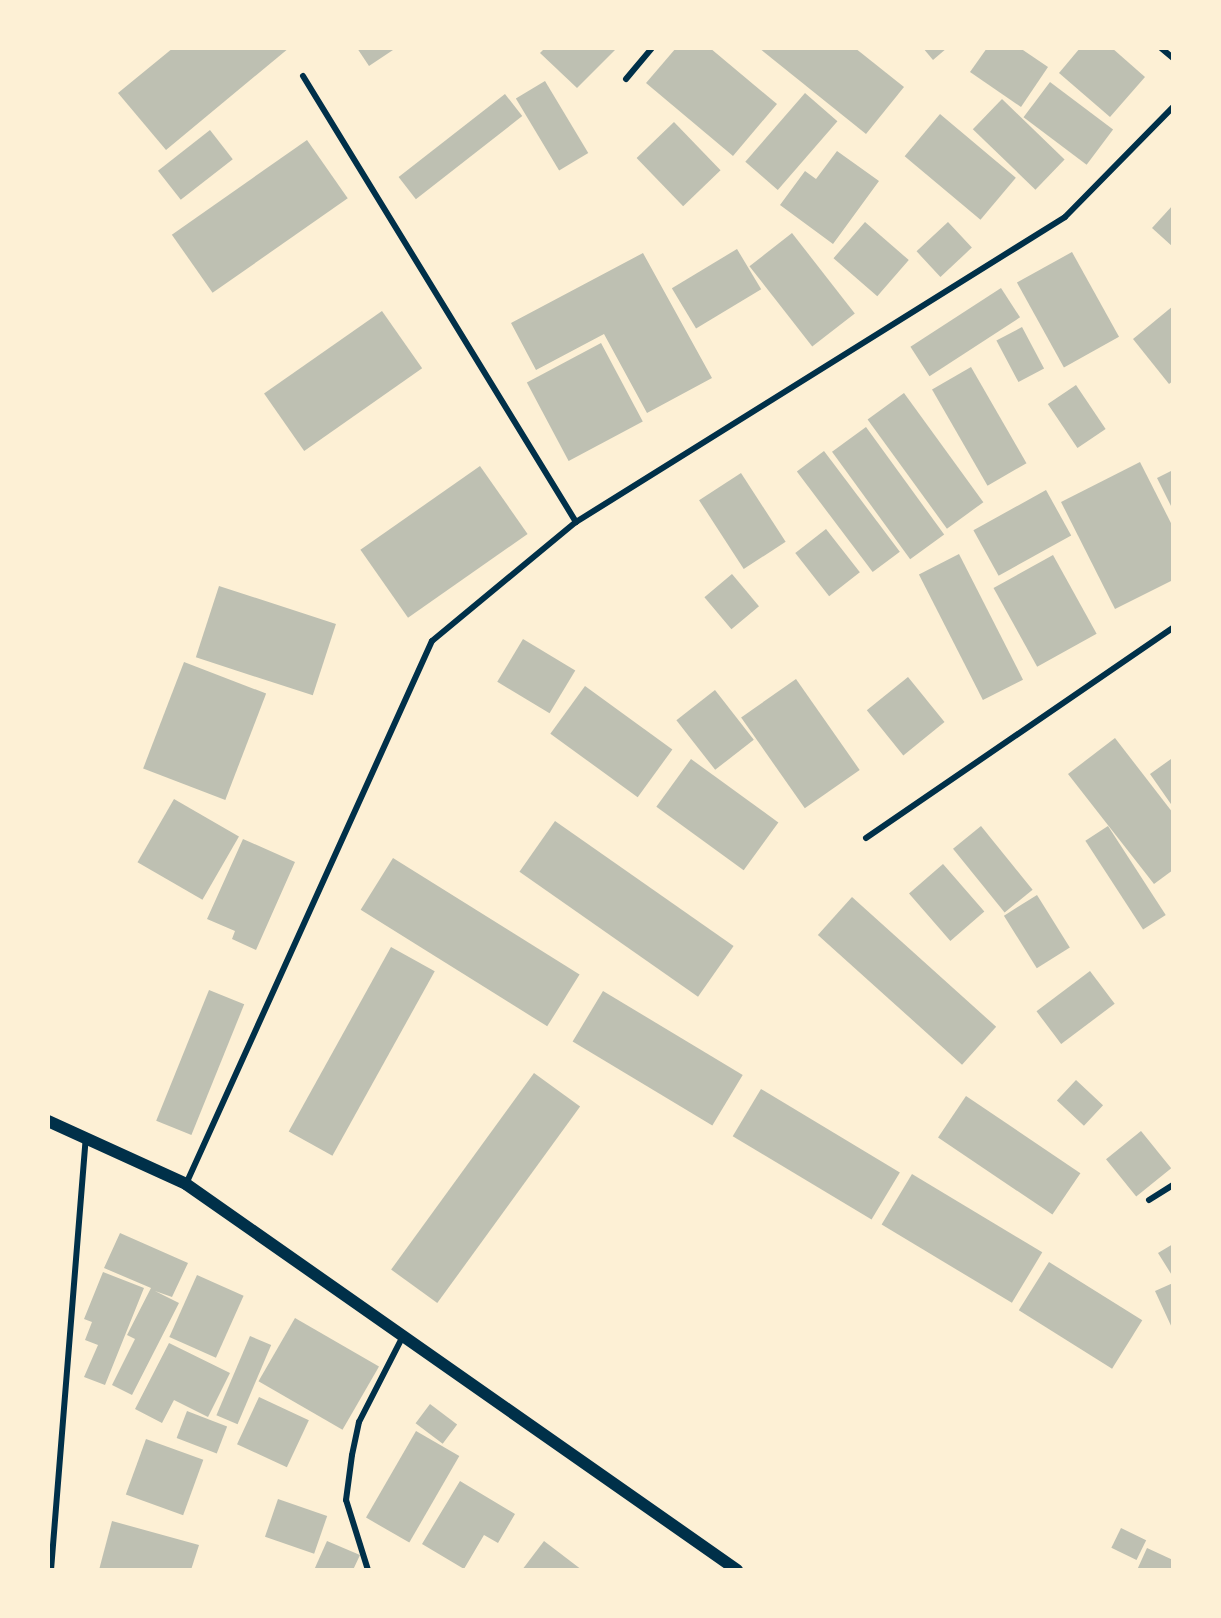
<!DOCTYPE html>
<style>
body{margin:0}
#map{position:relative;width:1221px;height:1618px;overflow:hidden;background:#fdf0d5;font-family:Figtree,sans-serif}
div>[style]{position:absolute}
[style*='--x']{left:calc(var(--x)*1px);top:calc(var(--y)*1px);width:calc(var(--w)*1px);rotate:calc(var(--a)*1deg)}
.building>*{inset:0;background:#bec0b2;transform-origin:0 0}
.minor>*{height:6px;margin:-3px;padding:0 3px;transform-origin:3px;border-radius:3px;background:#003049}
.secondary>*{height:12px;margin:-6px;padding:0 6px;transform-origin:6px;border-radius:6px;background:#003049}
span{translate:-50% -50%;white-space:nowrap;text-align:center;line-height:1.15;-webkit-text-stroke:6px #fdf0d5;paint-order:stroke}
.frame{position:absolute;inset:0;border:50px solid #fdf0d5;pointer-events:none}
</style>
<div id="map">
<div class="building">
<i style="clip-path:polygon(173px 48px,289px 48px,166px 150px,118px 93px)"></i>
<i style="clip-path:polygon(357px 48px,396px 48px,369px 66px)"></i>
<i style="clip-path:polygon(545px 48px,617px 48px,577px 88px,540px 53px)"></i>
<i style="clip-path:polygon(676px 48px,710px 48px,777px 104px,733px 156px,646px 83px)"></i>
<i style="clip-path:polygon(759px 48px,855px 48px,904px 87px,866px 134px)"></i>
<i style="clip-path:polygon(923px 48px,947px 48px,933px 60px)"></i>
<i style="clip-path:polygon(987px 48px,1020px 48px,1048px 67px,1021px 107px,970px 72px)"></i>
<i style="clip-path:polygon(1080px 48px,1112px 48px,1145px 77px,1110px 117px,1059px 73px)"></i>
<i style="left:545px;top:81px;width:84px;height:34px;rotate:59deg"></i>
<i style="left:1050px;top:82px;width:79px;height:44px;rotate:37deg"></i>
<i style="left:805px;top:93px;width:43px;height:91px;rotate:41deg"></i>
<i style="left:505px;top:94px;width:28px;height:135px;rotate:52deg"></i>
<i style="left:1002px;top:99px;width:87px;height:42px;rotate:44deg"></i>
<i style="left:940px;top:114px;width:99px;height:55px;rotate:40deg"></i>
<i style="left:674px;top:122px;width:67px;height:52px;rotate:46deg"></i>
<i style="left:210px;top:130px;width:37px;height:66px;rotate:52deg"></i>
<i style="left:307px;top:140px;width:71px;height:165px;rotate:55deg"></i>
<i style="clip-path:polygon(837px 151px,879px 181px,833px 244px,780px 205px,805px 171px,816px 179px)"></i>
<i style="clip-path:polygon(1173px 205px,1173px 247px,1152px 228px)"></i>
<i style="left:865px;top:222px;width:58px;height:48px;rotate:41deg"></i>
<i style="left:948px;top:222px;width:35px;height:43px;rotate:47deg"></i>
<i style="left:792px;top:233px;width:102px;height:54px;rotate:52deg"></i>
<i style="left:737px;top:249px;width:47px;height:76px;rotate:59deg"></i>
<i style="left:1072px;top:252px;width:97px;height:63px;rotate:61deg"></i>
<i style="clip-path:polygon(643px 253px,712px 378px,647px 413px,604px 334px,536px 370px,511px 323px)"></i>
<i style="left:1001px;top:288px;width:35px;height:108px;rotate:57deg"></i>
<i style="clip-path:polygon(1173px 306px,1173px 381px,1169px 384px,1133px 339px)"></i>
<i style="left:382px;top:311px;width:70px;height:144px;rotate:55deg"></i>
<i style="left:1022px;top:327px;width:47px;height:29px;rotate:62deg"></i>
<i style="left:601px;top:343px;width:89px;height:84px;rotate:62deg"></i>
<i style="left:971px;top:367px;width:111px;height:45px;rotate:60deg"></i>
<i style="left:1076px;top:385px;width:53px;height:34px;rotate:56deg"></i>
<i style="left:904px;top:393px;width:135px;height:45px;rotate:54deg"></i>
<i style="left:866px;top:427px;width:133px;height:42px;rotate:54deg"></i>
<i style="left:824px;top:451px;width:126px;height:34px;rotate:53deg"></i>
<i style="clip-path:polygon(1140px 462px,1173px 527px,1173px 580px,1115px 609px,1061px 502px)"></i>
<i style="left:480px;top:466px;width:83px;height:146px;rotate:55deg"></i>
<i style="clip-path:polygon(1173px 470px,1173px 510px,1157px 478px)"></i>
<i style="left:741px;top:473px;width:82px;height:50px;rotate:57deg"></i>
<i style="left:1046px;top:490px;width:52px;height:83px;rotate:61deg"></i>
<i style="left:826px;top:529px;width:55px;height:39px;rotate:52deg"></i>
<i style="left:959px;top:554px;width:141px;height:45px;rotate:63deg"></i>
<i style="left:1053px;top:555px;width:90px;height:68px;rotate:61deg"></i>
<i style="left:732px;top:574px;width:42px;height:36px;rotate:50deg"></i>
<i style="left:219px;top:586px;width:123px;height:75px;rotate:18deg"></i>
<i style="left:523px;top:639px;width:61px;height:50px;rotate:31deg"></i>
<i style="left:184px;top:662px;width:88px;height:114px;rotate:21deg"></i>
<i style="left:908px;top:677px;width:58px;height:53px;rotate:51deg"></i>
<i style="left:796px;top:679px;width:111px;height:67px;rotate:55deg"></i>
<i style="left:585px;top:686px;width:108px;height:59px;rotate:36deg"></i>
<i style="left:715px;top:690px;width:63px;height:49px;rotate:52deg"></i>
<i style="clip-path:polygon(1115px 738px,1173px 813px,1173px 870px,1154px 884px,1068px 774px)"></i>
<i style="left:691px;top:759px;width:108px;height:59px;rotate:36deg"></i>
<i style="clip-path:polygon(1171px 759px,1173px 761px,1173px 807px,1150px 774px)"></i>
<i style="left:174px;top:799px;width:75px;height:73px;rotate:30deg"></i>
<i style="left:555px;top:821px;width:218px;height:62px;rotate:35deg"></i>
<i style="left:981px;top:826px;width:82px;height:36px;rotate:51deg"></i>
<i style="left:1108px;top:826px;width:106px;height:27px;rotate:57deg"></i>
<i style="clip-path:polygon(243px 839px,295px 862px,256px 950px,232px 939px,235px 931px,207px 919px)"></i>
<i style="left:393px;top:858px;width:220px;height:61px;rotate:32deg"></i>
<i style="left:943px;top:864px;width:63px;height:45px;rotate:49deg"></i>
<i style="left:1037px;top:895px;width:62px;height:39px;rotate:58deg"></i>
<i style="left:852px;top:897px;width:194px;height:51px;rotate:42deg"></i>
<i style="left:391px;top:947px;width:50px;height:211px;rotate:29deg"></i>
<i style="left:1090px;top:971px;width:41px;height:67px;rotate:53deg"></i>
<i style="left:209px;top:990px;width:38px;height:141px;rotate:22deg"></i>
<i style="left:603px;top:991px;width:163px;height:59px;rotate:31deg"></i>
<i style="left:534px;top:1073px;width:57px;height:243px;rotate:36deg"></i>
<i style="left:1076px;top:1080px;width:37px;height:28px;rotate:43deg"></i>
<i style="left:761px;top:1089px;width:162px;height:55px;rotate:31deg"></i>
<i style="left:966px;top:1096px;width:138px;height:50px;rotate:34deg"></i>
<i style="left:1141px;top:1131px;width:48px;height:45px;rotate:51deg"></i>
<i style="left:912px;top:1174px;width:152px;height:59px;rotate:31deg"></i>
<i style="clip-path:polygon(120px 1233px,188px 1263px,172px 1297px,155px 1291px,179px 1303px,132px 1395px,112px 1385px,135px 1339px,127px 1335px,151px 1288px,104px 1268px)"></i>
<i style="clip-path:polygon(1173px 1244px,1173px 1277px,1158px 1253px)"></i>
<i style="left:1049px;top:1262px;width:110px;height:57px;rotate:32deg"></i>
<i style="clip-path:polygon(103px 1272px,144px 1288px,105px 1385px,84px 1377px,98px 1345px,85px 1340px,92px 1322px,84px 1319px)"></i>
<i style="left:197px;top:1275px;width:51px;height:68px;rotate:24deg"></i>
<i style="clip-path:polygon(1173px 1283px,1173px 1330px,1155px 1291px)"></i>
<i style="left:295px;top:1318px;width:97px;height:73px;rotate:30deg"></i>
<i style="left:250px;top:1336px;width:23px;height:86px;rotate:23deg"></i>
<i style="clip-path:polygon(169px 1343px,230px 1373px,208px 1417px,174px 1400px,162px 1423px,135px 1409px)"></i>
<i style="left:259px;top:1397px;width:55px;height:52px;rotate:25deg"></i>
<i style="left:430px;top:1404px;width:34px;height:24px;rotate:37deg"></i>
<i style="left:187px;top:1411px;width:43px;height:29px;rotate:21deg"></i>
<i style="left:416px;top:1431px;width:50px;height:100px;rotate:30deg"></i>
<i style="left:146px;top:1439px;width:61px;height:59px;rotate:20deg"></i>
<i style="clip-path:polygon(460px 1481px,515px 1514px,498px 1543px,484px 1535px,464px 1569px,422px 1544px)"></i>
<i style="left:278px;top:1499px;width:52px;height:40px;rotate:19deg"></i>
<i style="clip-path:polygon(112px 1521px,199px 1545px,191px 1570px,99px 1570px)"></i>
<i style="left:1121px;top:1528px;width:28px;height:22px;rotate:26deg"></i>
<i style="clip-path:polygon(327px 1541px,360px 1555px,353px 1570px,314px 1570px)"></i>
<i style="clip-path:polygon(544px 1541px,582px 1570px,522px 1570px)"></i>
<i style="clip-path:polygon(1147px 1548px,1173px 1560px,1173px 1570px,1137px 1570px)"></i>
</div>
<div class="minor">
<i style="--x:1161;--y:48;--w:16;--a:40"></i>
<i style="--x:303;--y:76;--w:523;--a:58.53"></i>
<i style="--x:626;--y:79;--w:40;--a:-50"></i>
<i style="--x:866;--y:838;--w:372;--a:-34.4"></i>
<i style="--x:186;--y:1184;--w:596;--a:-65.63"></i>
<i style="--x:432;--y:641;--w:187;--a:-39.6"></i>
<i style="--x:576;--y:522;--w:576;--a:-31.95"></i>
<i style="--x:1065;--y:217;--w:154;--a:-45.5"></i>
<i style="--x:1149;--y:1200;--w:28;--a:-32"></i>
<i style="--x:51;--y:1570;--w:434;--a:-85.4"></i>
<i style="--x:368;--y:1570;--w:73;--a:-107.4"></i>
<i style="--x:346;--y:1500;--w:45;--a:-82.4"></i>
<i style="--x:352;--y:1455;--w:34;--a:-78"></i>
<i style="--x:359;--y:1422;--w:97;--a:-62.9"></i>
</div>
<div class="secondary">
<i style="--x:48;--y:1121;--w:152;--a:24.5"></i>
<i style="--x:186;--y:1184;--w:673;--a:35.01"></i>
</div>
<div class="frame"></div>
</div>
